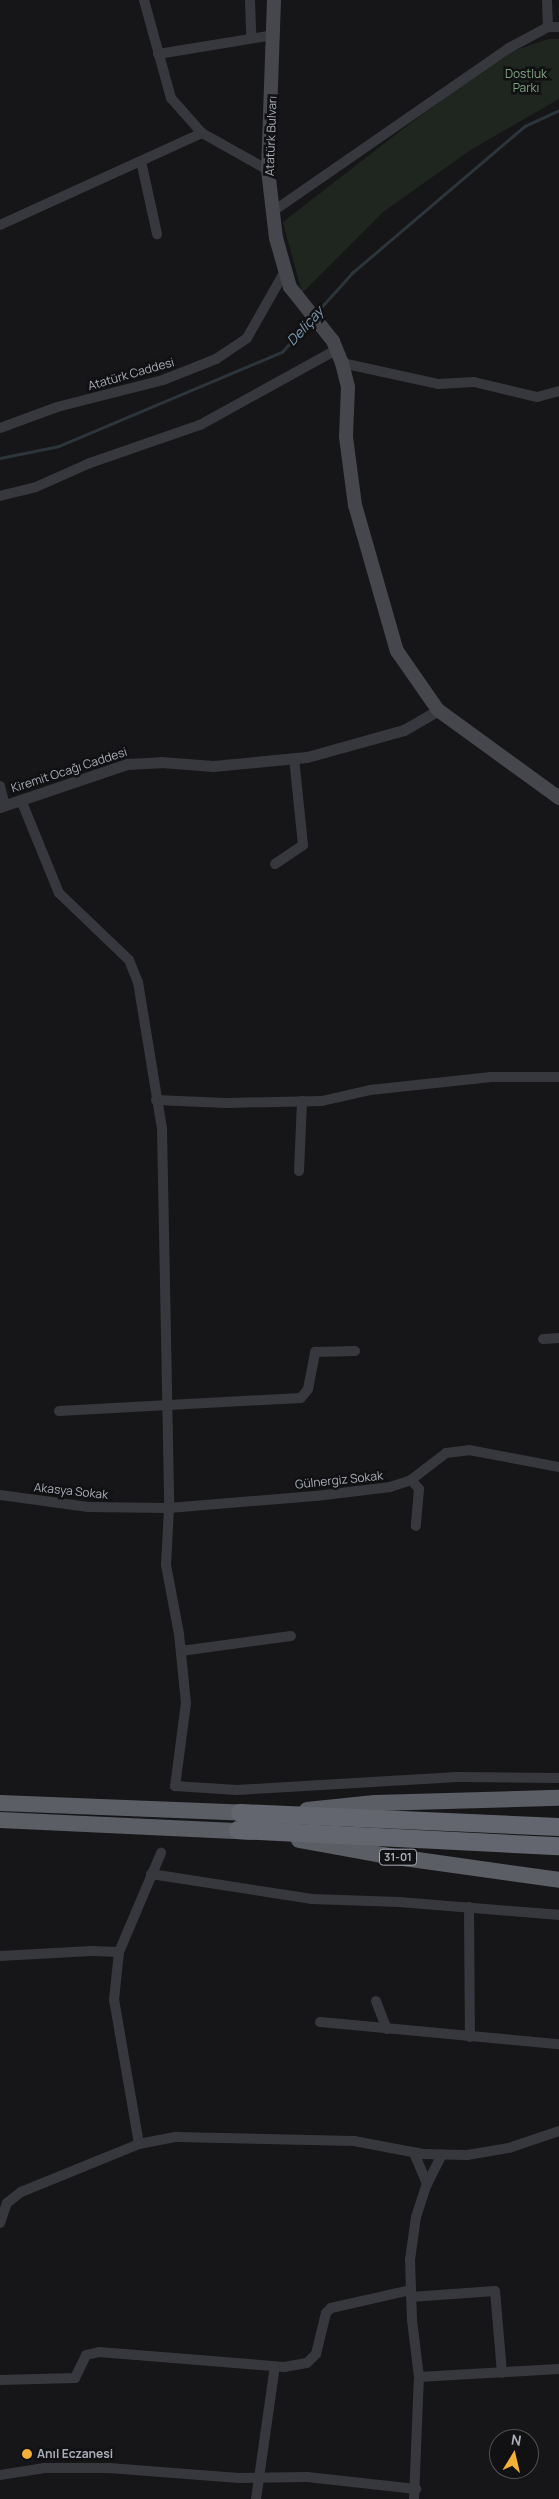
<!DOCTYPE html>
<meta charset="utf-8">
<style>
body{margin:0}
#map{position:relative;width:559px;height:2499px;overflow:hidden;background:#161618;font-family:Manrope,sans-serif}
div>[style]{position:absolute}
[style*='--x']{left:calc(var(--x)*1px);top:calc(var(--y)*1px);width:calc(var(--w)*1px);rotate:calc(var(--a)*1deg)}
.green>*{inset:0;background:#1e261f}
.stream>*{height:2.5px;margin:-1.25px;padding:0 1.25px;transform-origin:1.25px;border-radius:1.25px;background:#2c353c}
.minor>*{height:10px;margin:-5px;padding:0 5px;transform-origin:5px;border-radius:5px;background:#37383d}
.tertiary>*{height:11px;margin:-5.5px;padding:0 5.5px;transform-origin:5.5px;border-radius:5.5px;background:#37383d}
.secondary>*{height:14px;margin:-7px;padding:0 7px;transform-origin:7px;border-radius:7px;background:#45474d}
.trunk>*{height:16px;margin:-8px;padding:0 8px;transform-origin:8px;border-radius:8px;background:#5b5e65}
.motorway>*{height:18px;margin:-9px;padding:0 9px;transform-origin:9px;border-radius:9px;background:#63666e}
.dots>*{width:14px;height:14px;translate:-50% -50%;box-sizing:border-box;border:2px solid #111113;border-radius:50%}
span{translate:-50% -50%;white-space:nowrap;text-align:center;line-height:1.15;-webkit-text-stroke:5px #111113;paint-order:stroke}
.shield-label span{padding:1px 4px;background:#111113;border:1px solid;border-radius:4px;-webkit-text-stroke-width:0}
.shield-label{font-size:11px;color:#a8adb8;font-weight:700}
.park-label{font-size:12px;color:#7fa381}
.street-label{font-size:12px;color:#a8adb8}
.poi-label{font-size:12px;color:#a8adb8;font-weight:700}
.left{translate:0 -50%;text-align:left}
.water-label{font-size:14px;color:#7f9bb3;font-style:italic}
.north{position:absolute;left:489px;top:2429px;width:50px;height:50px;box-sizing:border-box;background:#111113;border:1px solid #4d4f55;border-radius:50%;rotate:9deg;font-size:14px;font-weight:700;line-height:20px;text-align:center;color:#a8adb8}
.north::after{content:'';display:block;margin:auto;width:18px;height:22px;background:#f2b134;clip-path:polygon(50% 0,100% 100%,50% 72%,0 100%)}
</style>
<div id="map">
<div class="green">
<i style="clip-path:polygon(549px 39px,559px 39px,559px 99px,472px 149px,383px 212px,302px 293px,283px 222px,408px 125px,510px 52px)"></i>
</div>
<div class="stream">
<i style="--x:316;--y:313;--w:54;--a:-48"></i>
<i style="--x:352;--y:273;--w:227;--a:-40.4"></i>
<i style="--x:525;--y:126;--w:38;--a:-25"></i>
<i style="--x:0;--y:458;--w:60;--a:-11.5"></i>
<i style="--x:59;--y:446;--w:242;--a:-22.9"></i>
<i style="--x:282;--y:352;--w:44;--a:-48.7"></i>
</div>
<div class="minor">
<i style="--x:144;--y:0;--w:102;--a:74.6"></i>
<i style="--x:171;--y:98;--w:47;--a:48.5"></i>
<i style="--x:202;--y:133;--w:76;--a:29.3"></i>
<i style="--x:250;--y:0;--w:37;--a:88"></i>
<i style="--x:547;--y:0;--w:27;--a:88"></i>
<i style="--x:158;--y:54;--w:118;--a:-9.3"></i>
<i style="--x:141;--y:161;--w:75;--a:77.6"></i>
<i style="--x:272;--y:212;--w:288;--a:-34.7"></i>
<i style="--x:509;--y:48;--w:44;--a:-28.3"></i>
<i style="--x:548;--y:27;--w:11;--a:0"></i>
<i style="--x:0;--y:225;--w:222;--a:-24.5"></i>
<i style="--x:342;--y:363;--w:98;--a:12.3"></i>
<i style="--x:438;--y:384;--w:36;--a:-3"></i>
<i style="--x:474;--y:382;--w:65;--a:13.4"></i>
<i style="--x:537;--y:397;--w:23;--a:-15"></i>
<i style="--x:0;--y:428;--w:61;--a:-20.2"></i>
<i style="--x:57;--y:407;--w:109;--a:-14.3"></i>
<i style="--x:163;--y:380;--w:57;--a:-21.6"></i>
<i style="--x:216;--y:359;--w:37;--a:-34"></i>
<i style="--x:247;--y:338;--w:77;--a:-60.4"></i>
<i style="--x:0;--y:496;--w:37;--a:-14"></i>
<i style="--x:36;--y:487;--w:59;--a:-24"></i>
<i style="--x:90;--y:463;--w:116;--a:-19.1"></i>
<i style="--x:200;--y:425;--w:155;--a:-28.9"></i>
<i style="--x:0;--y:786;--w:21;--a:76"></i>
<i style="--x:21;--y:800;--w:100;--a:67.8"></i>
<i style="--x:59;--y:893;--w:97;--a:43.7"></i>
<i style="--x:129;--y:960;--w:24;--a:68"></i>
<i style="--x:138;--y:982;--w:148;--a:80.7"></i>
<i style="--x:162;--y:1128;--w:380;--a:88.9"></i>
<i style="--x:169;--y:1508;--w:57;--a:93"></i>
<i style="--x:166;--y:1565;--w:70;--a:79.3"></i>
<i style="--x:179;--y:1634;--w:69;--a:84.2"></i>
<i style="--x:186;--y:1703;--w:84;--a:97.5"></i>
<i style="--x:175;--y:1786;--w:62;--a:3.7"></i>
<i style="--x:237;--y:1790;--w:221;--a:-3.4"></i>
<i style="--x:458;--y:1777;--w:101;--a:0.6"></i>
<i style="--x:275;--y:864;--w:34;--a:-34"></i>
<i style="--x:303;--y:845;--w:87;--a:-95.9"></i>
<i style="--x:156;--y:1100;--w:70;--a:2.5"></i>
<i style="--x:226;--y:1103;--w:96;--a:-1.2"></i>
<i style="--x:322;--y:1101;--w:49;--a:-12.9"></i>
<i style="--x:370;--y:1090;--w:122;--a:-6.1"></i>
<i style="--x:491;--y:1077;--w:68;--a:0"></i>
<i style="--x:299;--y:1171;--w:70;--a:-87.5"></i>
<i style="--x:543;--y:1339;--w:16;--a:-4"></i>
<i style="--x:59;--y:1411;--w:242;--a:-3.1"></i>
<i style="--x:301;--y:1398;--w:11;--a:-52"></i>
<i style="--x:308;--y:1389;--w:38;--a:-79"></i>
<i style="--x:315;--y:1352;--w:40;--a:-1.4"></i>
<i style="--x:411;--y:1480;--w:12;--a:48"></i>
<i style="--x:419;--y:1489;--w:37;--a:95"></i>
<i style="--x:0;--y:1495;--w:89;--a:7.8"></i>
<i style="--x:88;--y:1507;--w:81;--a:0.7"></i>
<i style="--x:169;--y:1508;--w:147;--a:-4.7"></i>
<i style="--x:316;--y:1496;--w:75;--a:-6.9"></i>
<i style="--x:390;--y:1487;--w:22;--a:-18"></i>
<i style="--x:411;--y:1480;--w:44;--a:-37.6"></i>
<i style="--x:446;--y:1453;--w:23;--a:-7"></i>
<i style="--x:469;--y:1450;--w:92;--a:10.7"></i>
<i style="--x:181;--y:1651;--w:111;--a:-7.8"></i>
<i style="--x:151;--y:1874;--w:163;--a:8.8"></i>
<i style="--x:312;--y:1899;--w:87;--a:2"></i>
<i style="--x:399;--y:1902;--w:161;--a:4.6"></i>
<i style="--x:469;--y:1907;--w:130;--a:89.6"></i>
<i style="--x:0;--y:1956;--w:91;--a:-3.1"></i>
<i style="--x:91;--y:1951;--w:28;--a:2"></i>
<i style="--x:376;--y:2001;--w:30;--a:69"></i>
<i style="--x:320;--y:2022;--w:240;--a:5.3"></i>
<i style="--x:139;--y:2144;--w:146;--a:-99.8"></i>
<i style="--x:114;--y:2000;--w:48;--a:-84.1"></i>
<i style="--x:119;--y:1952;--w:108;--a:-67"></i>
<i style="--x:414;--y:2153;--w:34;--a:67"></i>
<i style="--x:0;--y:2223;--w:21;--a:-71"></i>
<i style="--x:7;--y:2203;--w:18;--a:-38"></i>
<i style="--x:21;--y:2192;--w:127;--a:-22.1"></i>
<i style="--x:139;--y:2144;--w:38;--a:-11"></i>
<i style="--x:176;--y:2137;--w:178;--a:1.3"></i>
<i style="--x:354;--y:2141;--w:70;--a:10.7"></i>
<i style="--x:423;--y:2154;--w:44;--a:1.3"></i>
<i style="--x:467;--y:2155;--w:43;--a:-9.5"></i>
<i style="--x:509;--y:2148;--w:53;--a:-18.8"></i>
<i style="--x:411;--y:2297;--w:84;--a:-4.1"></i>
<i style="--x:495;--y:2291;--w:82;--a:85.1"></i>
<i style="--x:419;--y:2377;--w:140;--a:-3.3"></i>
<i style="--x:0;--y:2380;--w:75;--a:-1.5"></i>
<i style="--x:75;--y:2378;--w:25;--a:-64"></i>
<i style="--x:86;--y:2355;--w:13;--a:-13"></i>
<i style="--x:99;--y:2352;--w:186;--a:4.6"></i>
<i style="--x:284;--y:2367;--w:23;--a:-10"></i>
<i style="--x:307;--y:2363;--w:13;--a:-45"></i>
<i style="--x:316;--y:2354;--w:42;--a:-76.3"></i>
<i style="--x:326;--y:2313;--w:7;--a:-45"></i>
<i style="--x:331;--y:2308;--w:82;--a:-12.7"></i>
<i style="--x:0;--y:2475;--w:45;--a:-9"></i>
<i style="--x:44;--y:2468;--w:65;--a:0"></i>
<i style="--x:109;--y:2468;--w:130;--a:4.4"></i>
<i style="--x:239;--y:2478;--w:68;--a:-0.8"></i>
<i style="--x:307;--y:2477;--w:110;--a:6.3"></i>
<i style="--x:256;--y:2499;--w:134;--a:-81.9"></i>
<i style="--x:414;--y:2499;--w:122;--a:-87.7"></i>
<i style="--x:419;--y:2377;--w:57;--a:-97"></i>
<i style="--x:412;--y:2320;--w:60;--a:-91.9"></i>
<i style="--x:410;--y:2260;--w:43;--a:-82.1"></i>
<i style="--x:416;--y:2217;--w:35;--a:-72"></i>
<i style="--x:427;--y:2184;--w:33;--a:-63"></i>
</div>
<div class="tertiary">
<i style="--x:0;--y:807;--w:134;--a:-18.7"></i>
<i style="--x:127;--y:764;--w:34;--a:-3"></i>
<i style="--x:161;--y:762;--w:52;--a:4.4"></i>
<i style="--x:213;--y:766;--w:94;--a:-5.5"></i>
<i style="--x:307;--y:757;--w:101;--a:-15.6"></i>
<i style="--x:404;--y:730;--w:39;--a:-30"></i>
</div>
<div class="secondary">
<i style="--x:274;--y:0;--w:170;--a:92"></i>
<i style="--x:268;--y:170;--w:68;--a:83.3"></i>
<i style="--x:276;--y:238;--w:51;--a:74.1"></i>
<i style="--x:290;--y:287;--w:69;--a:51.5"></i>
<i style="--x:333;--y:341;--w:24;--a:68"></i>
<i style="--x:342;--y:363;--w:25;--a:76"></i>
<i style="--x:348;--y:387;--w:50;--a:92.3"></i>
<i style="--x:346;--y:437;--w:69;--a:82.5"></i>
<i style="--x:355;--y:505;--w:152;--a:74"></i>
<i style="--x:397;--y:651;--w:72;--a:55.2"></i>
<i style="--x:438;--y:710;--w:150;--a:36"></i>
</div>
<div class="trunk">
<i style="--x:0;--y:1803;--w:252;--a:2.3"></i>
<i style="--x:307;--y:1810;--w:68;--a:-5.9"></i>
<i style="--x:375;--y:1803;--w:184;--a:-1.6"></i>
<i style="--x:0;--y:1820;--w:251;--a:2.7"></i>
<i style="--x:299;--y:1840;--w:84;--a:10.2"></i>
<i style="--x:382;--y:1855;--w:179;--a:8"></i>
</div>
<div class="motorway">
<i style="--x:240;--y:1813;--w:319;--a:2.5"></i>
<i style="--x:238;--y:1830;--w:321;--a:2.9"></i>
</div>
<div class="dots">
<i style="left:27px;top:2454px;background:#f2b134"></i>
</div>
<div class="shield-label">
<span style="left:398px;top:1857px">31-01</span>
</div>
<div class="park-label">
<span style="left:526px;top:81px">Dostluk<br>Parkı</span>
</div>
<div class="street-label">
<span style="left:271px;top:136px;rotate:-88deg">Atatürk Bulvarı</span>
<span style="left:131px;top:374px;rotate:-16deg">Atatürk Caddesi</span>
<span style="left:69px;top:770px;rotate:-18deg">Kiremit Ocağı Caddesi</span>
<span style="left:339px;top:1480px;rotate:-6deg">Gülnergiz Sokak</span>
<span style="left:71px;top:1491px;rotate:6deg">Akasya Sokak</span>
</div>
<div class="poi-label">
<span class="left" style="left:37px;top:2454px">Anıl Eczanesi</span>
</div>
<div class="water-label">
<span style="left:305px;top:326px;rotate:-48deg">Deliçay</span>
</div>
<div class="north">N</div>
</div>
